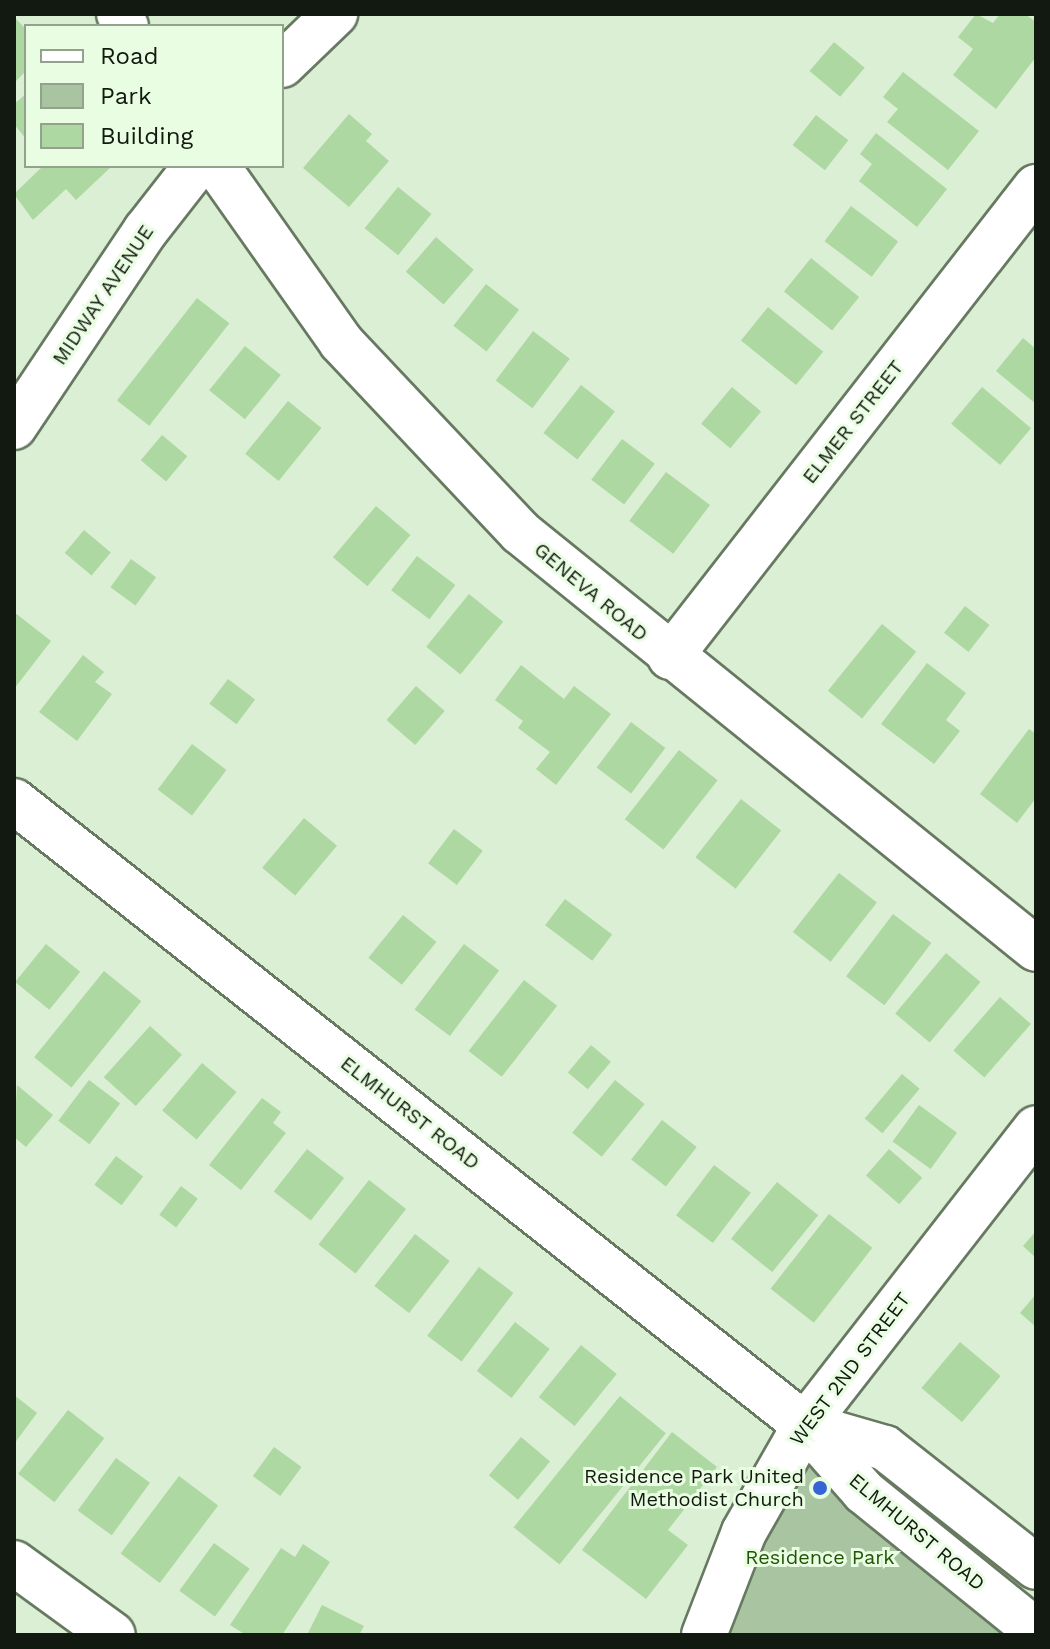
<!DOCTYPE html>
<style>
body{margin:0}
#map{position:relative;width:1050px;height:1649px;overflow:hidden;background:#daefd4;font-family:"Work Sans",sans-serif}
div>[style]{position:absolute}
[style*='--x']{left:calc(var(--x)*1px);top:calc(var(--y)*1px);width:calc(var(--w)*1px);rotate:calc(var(--a)*1deg)}
.green>*{inset:0;background:#a9c4a0}
.building>*{inset:0;background:#aed8a1;transform-origin:0 0}
.roads{filter:drop-shadow(2px 0 #677961) drop-shadow(-2px 0 #677961) drop-shadow(0 2px #677961) drop-shadow(0 -2px #677961)}
.minor>*{height:44px;margin:-22px;padding:0 22px;transform-origin:22px;border-radius:22px;background:#fff}
.dots>*{width:22px;height:22px;translate:-50% -50%;box-sizing:border-box;border:4px solid #e8fde1;border-radius:50%}
span{translate:-50% -50%;white-space:nowrap;text-align:center;line-height:1.15;-webkit-text-stroke:6px #e8fde1;paint-order:stroke}
.street-label{font-size:20px;color:#121910}
.poi-label{font-size:20px;color:#121910}
.right{translate:-100% -50%;text-align:right}
.park-label{font-size:20px;color:#215407}
.frame{position:absolute;inset:0;border:16px solid #121910;pointer-events:none}
.legend{position:absolute;left:24px;top:24px;width:260px;height:144px;box-sizing:border-box;background:#e8fde1;border:2px solid #92a28d;margin:0;padding:10px 14px;list-style:none;font-size:24px;color:#121910}
.legend li{display:flex;align-items:center;gap:16px;height:40px}
.legend b{width:40px;border:2px solid #92a28d}
</style>
<div id="map">
<div class="green">
<i style="clip-path:polygon(805px 1425px,1036px 1635px,704px 1635px)"></i>
</div>
<div class="building">
<i style="clip-path:polygon(976px 14px,993px 23px,1000px 14px,1025px 14px,1036px 22px,1036px 57px,996px 109px,953px 75px,973px 49px,958px 37px)"></i>
<i style="clip-path:polygon(14px 17px,26px 29px,26px 71px,14px 83px)"></i>
<i style="left:834px;top:42px;width:40px;height:38px;rotate:40deg"></i>
<i style="clip-path:polygon(903px 72px,979px 131px,948px 170px,887px 122px,898px 109px,883px 97px)"></i>
<i style="clip-path:polygon(26px 94px,26px 139px,14px 124px,14px 104px)"></i>
<i style="clip-path:polygon(349px 114px,372px 134px,366px 141px,389px 161px,349px 207px,303px 168px)"></i>
<i style="left:816px;top:115px;width:41px;height:38px;rotate:38deg"></i>
<i style="clip-path:polygon(876px 133px,947px 189px,917px 227px,859px 181px,872px 164px,860px 154px)"></i>
<i style="clip-path:polygon(43px 166px,112px 166px,76px 200px,66px 189px,33px 220px,14px 194px)"></i>
<i style="left:398px;top:187px;width:43px;height:53px;rotate:39deg"></i>
<i style="left:851px;top:206px;width:59px;height:44px;rotate:37deg"></i>
<i style="left:436px;top:237px;width:50px;height:46px;rotate:41deg"></i>
<i style="left:811px;top:258px;width:62px;height:43px;rotate:39deg"></i>
<i style="left:486px;top:284px;width:42px;height:53px;rotate:38deg"></i>
<i style="left:197px;top:298px;width:41px;height:130px;rotate:38deg"></i>
<i style="left:768px;top:307px;width:71px;height:43px;rotate:39deg"></i>
<i style="left:533px;top:331px;width:46px;height:62px;rotate:37deg"></i>
<i style="clip-path:polygon(1023px 338px,1036px 349px,1036px 404px,996px 371px)"></i>
<i style="left:245px;top:346px;width:46px;height:57px;rotate:39deg"></i>
<i style="left:581px;top:385px;width:43px;height:61px;rotate:38deg"></i>
<i style="left:732px;top:387px;width:38px;height:48px;rotate:40deg"></i>
<i style="left:982px;top:387px;width:64px;height:48px;rotate:40deg"></i>
<i style="left:288px;top:401px;width:43px;height:68px;rotate:39deg"></i>
<i style="left:162px;top:435px;width:33px;height:33px;rotate:40deg"></i>
<i style="left:622px;top:439px;width:41px;height:51px;rotate:37deg"></i>
<i style="left:666px;top:472px;width:55px;height:61px;rotate:37deg"></i>
<i style="left:376px;top:506px;width:45px;height:67px;rotate:40deg"></i>
<i style="left:84px;top:530px;width:35px;height:30px;rotate:40deg"></i>
<i style="left:417px;top:556px;width:48px;height:43px;rotate:37deg"></i>
<i style="left:131px;top:559px;width:31px;height:35px;rotate:36deg"></i>
<i style="left:469px;top:594px;width:44px;height:68px;rotate:39deg"></i>
<i style="left:965px;top:606px;width:31px;height:34px;rotate:38deg"></i>
<i style="clip-path:polygon(14px 612px,51px 641px,14px 689px)"></i>
<i style="left:882px;top:624px;width:44px;height:86px;rotate:39deg"></i>
<i style="clip-path:polygon(83px 655px,104px 672px,95px 682px,112px 694px,77px 741px,39px 712px)"></i>
<i style="clip-path:polygon(927px 663px,966px 693px,946px 720px,960px 731px,934px 764px,881px 724px)"></i>
<i style="clip-path:polygon(521px 665px,564px 699px,574px 686px,611px 714px,556px 785px,536px 769px,550px 752px,518px 728px,523px 721px,495px 700px)"></i>
<i style="left:228px;top:679px;width:34px;height:31px;rotate:37deg"></i>
<i style="left:416px;top:686px;width:38px;height:45px;rotate:41deg"></i>
<i style="left:631px;top:722px;width:43px;height:57px;rotate:37deg"></i>
<i style="clip-path:polygon(1029px 729px,1036px 734px,1036px 798px,1017px 823px,980px 794px)"></i>
<i style="left:192px;top:744px;width:43px;height:57px;rotate:37deg"></i>
<i style="left:679px;top:750px;width:49px;height:88px;rotate:38deg"></i>
<i style="left:741px;top:799px;width:51px;height:74px;rotate:38deg"></i>
<i style="left:304px;top:818px;width:43px;height:65px;rotate:40deg"></i>
<i style="left:454px;top:829px;width:36px;height:43px;rotate:37deg"></i>
<i style="left:839px;top:873px;width:48px;height:75px;rotate:38deg"></i>
<i style="left:565px;top:899px;width:59px;height:33px;rotate:37deg"></i>
<i style="left:893px;top:914px;width:48px;height:78px;rotate:37deg"></i>
<i style="left:403px;top:915px;width:43px;height:55px;rotate:39deg"></i>
<i style="left:46px;top:944px;width:44px;height:49px;rotate:39deg"></i>
<i style="left:464px;top:944px;width:44px;height:82px;rotate:37deg"></i>
<i style="left:946px;top:953px;width:45px;height:79px;rotate:40deg"></i>
<i style="left:104px;top:971px;width:48px;height:111px;rotate:39deg"></i>
<i style="left:524px;top:980px;width:42px;height:90px;rotate:38deg"></i>
<i style="left:1000px;top:997px;width:41px;height:71px;rotate:41deg"></i>
<i style="left:150px;top:1026px;width:43px;height:69px;rotate:42deg"></i>
<i style="left:591px;top:1045px;width:26px;height:36px;rotate:40deg"></i>
<i style="left:202px;top:1063px;width:45px;height:62px;rotate:40deg"></i>
<i style="left:902px;top:1074px;width:23px;height:58px;rotate:40deg"></i>
<i style="left:89px;top:1080px;width:39px;height:51px;rotate:37deg"></i>
<i style="left:615px;top:1080px;width:38px;height:68px;rotate:39deg"></i>
<i style="clip-path:polygon(17px 1085px,53px 1115px,26px 1147px,14px 1137px)"></i>
<i style="clip-path:polygon(262px 1098px,281px 1112px,273px 1123px,286px 1133px,241px 1190px,209px 1165px)"></i>
<i style="left:919px;top:1105px;width:47px;height:45px;rotate:36deg"></i>
<i style="left:662px;top:1120px;width:44px;height:50px;rotate:38deg"></i>
<i style="left:307px;top:1149px;width:47px;height:54px;rotate:38deg"></i>
<i style="left:889px;top:1149px;width:44px;height:35px;rotate:41deg"></i>
<i style="left:116px;top:1156px;width:34px;height:36px;rotate:37deg"></i>
<i style="left:714px;top:1165px;width:46px;height:63px;rotate:37deg"></i>
<i style="left:369px;top:1180px;width:47px;height:82px;rotate:38deg"></i>
<i style="left:777px;top:1182px;width:53px;height:73px;rotate:39deg"></i>
<i style="left:181px;top:1186px;width:21px;height:36px;rotate:37deg"></i>
<i style="left:829px;top:1214px;width:55px;height:95px;rotate:38deg"></i>
<i style="clip-path:polygon(1036px 1231px,1036px 1258px,1023px 1246px)"></i>
<i style="left:415px;top:1234px;width:44px;height:66px;rotate:38deg"></i>
<i style="left:479px;top:1267px;width:43px;height:86px;rotate:37deg"></i>
<i style="clip-path:polygon(1036px 1294px,1036px 1327px,1020px 1313px)"></i>
<i style="left:515px;top:1322px;width:44px;height:62px;rotate:38deg"></i>
<i style="left:960px;top:1342px;width:53px;height:60px;rotate:40deg"></i>
<i style="left:581px;top:1345px;width:46px;height:67px;rotate:39deg"></i>
<i style="clip-path:polygon(14px 1395px,37px 1413px,14px 1444px)"></i>
<i style="left:620px;top:1396px;width:59px;height:169px;rotate:39deg"></i>
<i style="left:68px;top:1410px;width:46px;height:81px;rotate:38deg"></i>
<i style="clip-path:polygon(672px 1432px,717px 1467px,668px 1530px,688px 1545px,646px 1599px,582px 1550px)"></i>
<i style="left:521px;top:1437px;width:38px;height:50px;rotate:40deg"></i>
<i style="left:274px;top:1447px;width:34px;height:36px;rotate:36deg"></i>
<i style="left:116px;top:1458px;width:42px;height:65px;rotate:36deg"></i>
<i style="left:179px;top:1476px;width:49px;height:97px;rotate:37deg"></i>
<i style="left:214px;top:1543px;width:44px;height:59px;rotate:36deg"></i>
<i style="clip-path:polygon(303px 1544px,330px 1562px,282px 1635px,246px 1635px,230px 1625px,281px 1548px,295px 1557px)"></i>
<i style="clip-path:polygon(322px 1605px,364px 1626px,359px 1635px,307px 1635px)"></i>
</div>
<div class="roads">
<div class="minor">
<i style="--x:119;--y:14;--w:14;--a:60"></i>
<i style="--x:282;--y:65;--w:74;--a:-43.9"></i>
<i style="--x:217;--y:166;--w:215;--a:54.8"></i>
<i style="--x:341;--y:342;--w:261;--a:46.7"></i>
<i style="--x:520;--y:532;--w:663;--a:38.94"></i>
<i style="--x:14;--y:427;--w:237;--a:-56.2"></i>
<i style="--x:146;--y:230;--w:81;--a:-52"></i>
<i style="--x:670;--y:657;--w:596;--a:-52.09"></i>
<i style="--x:14;--y:801;--w:1008;--a:38.27"></i>
<i style="--x:805;--y:1425;--w:89;--a:48.6"></i>
<i style="--x:864;--y:1492;--w:221;--a:38.9"></i>
<i style="--x:805;--y:1425;--w:83;--a:16"></i>
<i style="--x:885;--y:1448;--w:192;--a:38.2"></i>
<i style="--x:14;--y:1563;--w:122;--a:36"></i>
<i style="--x:704;--y:1635;--w:110;--a:-68.8"></i>
<i style="--x:744;--y:1532;--w:123;--a:-60.3"></i>
<i style="--x:805;--y:1425;--w:376;--a:-52.1"></i>
</div>
</div>
<div class="dots">
<i style="left:820px;top:1488px;background:#3565d5"></i>
</div>
<div class="street-label">
<span style="left:103px;top:295px;rotate:-56deg">MIDWAY AVENUE</span>
<span style="left:853px;top:422px;rotate:-52deg">ELMER STREET</span>
<span style="left:591px;top:592px;rotate:40deg">GENEVA ROAD</span>
<span style="left:410px;top:1113px;rotate:38deg">ELMHURST ROAD</span>
<span style="left:850px;top:1369px;rotate:-53deg">WEST 2ND STREET</span>
<span style="left:917px;top:1532px;rotate:40deg">ELMHURST ROAD</span>
</div>
<div class="poi-label">
<span class="right" style="left:804px;top:1488px">Residence Park United<br>Methodist Church</span>
</div>
<div class="park-label">
<span style="left:820px;top:1557px">Residence Park</span>
</div>
<div class="frame"></div>
<ul class="legend">
<li><b style="height:10px;background:#fff"></b>Road</li>
<li><b style="height:22px;background:#a9c4a0"></b>Park</li>
<li><b style="height:22px;background:#aed8a1"></b>Building</li>
</ul>
</div>
